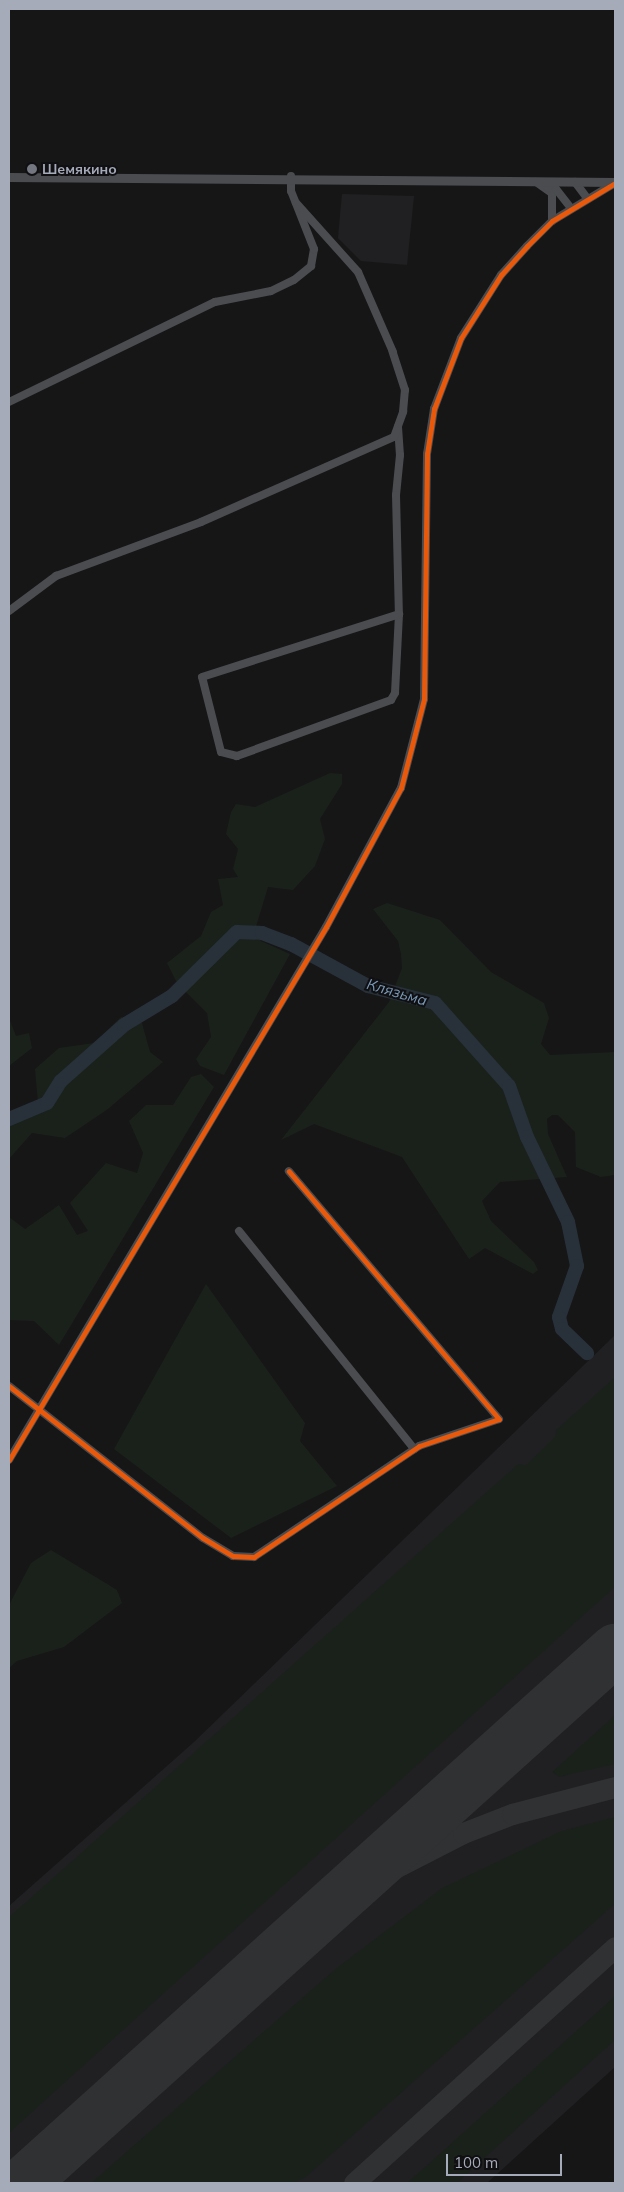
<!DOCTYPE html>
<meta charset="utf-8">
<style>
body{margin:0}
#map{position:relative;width:624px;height:2192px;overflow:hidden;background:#161617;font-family:Mulish,sans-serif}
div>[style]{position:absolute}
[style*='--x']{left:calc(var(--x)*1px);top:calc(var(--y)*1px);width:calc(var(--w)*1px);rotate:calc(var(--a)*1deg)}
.built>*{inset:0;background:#202023}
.green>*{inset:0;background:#1a211b}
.river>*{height:14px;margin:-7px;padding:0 7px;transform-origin:7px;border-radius:7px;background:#28313a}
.taxiway>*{height:21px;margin:-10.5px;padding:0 10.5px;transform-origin:10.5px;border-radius:10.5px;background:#303133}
.runway>*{height:52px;margin:-26px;padding:0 26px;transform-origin:26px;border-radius:26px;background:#303133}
.minor>*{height:8px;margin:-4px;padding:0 4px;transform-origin:4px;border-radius:4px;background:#4a4c50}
.tertiary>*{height:9px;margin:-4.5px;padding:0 4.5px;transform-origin:4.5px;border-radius:4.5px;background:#4a4c50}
.cycleway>*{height:5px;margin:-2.5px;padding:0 2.5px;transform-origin:2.5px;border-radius:2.5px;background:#e8590c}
.dots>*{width:14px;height:14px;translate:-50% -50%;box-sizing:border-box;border:2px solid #101013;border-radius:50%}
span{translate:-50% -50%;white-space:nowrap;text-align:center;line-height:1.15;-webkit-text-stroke:4px #101013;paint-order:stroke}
.poi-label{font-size:14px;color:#a6abb9;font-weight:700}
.left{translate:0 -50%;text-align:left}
.water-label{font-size:15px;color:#7a99b7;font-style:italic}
.frame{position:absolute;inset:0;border:10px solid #a6abb9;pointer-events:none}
.scale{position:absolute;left:446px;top:2154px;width:116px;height:22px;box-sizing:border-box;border:2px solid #a6abb9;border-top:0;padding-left:6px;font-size:15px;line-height:18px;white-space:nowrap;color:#a6abb9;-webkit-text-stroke:4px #101013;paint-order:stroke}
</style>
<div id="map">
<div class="built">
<i style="clip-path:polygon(342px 194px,414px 196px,407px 265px,361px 261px,338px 238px)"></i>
<i style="clip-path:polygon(615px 1335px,615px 2067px,487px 2183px,9px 2183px,9px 1906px,194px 1742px)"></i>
</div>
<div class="green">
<i style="clip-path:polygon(330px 773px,342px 774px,342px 784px,320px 819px,325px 839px,315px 866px,293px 890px,268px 887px,255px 930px,261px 941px,290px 954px,224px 1075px,200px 1066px,196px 1059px,211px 1037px,207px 1013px,177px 983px,167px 963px,201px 936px,211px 912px,223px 905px,218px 879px,238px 877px,233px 869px,238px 849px,226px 834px,231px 812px,236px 804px,255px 807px)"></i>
<i style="clip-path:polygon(387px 903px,440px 920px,491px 972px,544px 1003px,549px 1018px,541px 1044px,550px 1055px,615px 1052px,615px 1175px,601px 1177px,576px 1167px,575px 1132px,558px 1115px,552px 1115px,547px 1119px,548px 1134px,567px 1177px,500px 1182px,482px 1201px,491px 1221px,534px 1262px,538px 1270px,533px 1274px,485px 1248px,469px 1259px,402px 1157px,314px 1124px,281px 1140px,389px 1002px,402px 968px,401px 954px,398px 941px,373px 909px)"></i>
<i style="clip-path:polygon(121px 1017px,142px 1023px,150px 1052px,163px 1062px,108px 1109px,65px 1138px,32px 1133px,9px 1159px,9px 1121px,38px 1103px,35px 1069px,59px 1048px,94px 1043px)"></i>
<i style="clip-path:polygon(9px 1018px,16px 1036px,29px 1033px,32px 1048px,9px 1066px)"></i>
<i style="clip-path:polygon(201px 1074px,214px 1087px,59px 1345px,34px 1321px,9px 1320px,9px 1217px,25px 1229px,59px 1205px,77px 1235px,88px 1231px,70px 1203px,106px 1163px,137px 1173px,143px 1153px,129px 1121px,146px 1105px,173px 1105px,191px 1077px)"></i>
<i style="clip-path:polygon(206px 1284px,305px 1423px,300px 1441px,337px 1486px,231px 1538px,114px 1449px)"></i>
<i style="clip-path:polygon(615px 1377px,615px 1587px,9px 2133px,9px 1917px,518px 1464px,526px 1465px,555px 1437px,556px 1430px)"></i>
<i style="clip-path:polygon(51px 1550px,117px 1590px,122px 1603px,64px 1647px,17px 1661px,9px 1668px,9px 1605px,31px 1563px)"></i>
<i style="clip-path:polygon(615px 1715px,615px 1764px,559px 1777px,552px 1772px)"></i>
<i style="clip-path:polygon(615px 1817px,615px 1904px,306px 2177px,294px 2183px,91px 2183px,334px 1970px,442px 1888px,561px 1831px)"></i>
<i style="clip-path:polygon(615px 1996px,615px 2040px,457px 2183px,407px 2183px)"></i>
</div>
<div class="river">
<i style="--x:9;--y:1119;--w:41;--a:-22.8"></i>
<i style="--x:47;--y:1103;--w:26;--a:-58"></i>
<i style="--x:61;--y:1081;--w:84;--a:-41.6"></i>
<i style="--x:124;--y:1025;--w:56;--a:-31.1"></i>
<i style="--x:172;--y:996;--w:91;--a:-44.6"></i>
<i style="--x:237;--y:932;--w:25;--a:2"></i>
<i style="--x:262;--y:933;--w:31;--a:21"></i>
<i style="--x:291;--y:944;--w:88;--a:28.6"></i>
<i style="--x:368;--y:986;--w:69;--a:14.2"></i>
<i style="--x:435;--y:1003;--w:111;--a:48.3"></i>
<i style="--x:509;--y:1086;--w:54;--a:70.6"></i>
<i style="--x:527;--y:1137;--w:94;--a:64.2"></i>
<i style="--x:568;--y:1222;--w:45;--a:78.4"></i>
<i style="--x:577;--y:1266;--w:54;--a:109.4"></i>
<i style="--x:559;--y:1317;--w:12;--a:76"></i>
<i style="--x:562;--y:1329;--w:35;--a:44"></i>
</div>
<div class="taxiway">
<i style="--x:301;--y:1933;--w:112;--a:-34.8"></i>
<i style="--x:393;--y:1869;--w:79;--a:-27.2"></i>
<i style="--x:463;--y:1833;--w:53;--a:-21.2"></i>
<i style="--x:512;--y:1814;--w:106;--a:-14.7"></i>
<i style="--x:354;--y:2183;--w:352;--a:-42.1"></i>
</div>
<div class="runway">
<i style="--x:23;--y:2183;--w:797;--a:-42"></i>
</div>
<div class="minor">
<i style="--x:536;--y:182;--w:19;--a:35"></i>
<i style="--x:552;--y:193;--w:28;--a:90"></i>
<i style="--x:575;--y:182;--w:20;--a:53"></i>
<i style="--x:547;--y:187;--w:9;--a:13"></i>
<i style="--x:556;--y:189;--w:24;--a:52"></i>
<i style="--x:9;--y:402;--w:229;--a:-25.9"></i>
<i style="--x:215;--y:302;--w:57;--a:-11.1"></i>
<i style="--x:271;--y:291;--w:25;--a:-26"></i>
<i style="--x:294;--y:280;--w:22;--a:-39"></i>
<i style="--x:311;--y:266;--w:17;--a:-80"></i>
<i style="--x:314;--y:249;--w:62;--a:-111.6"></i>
<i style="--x:291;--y:191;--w:15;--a:-90"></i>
<i style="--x:398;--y:427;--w:28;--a:86"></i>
<i style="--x:400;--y:455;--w:40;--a:95.7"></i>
<i style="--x:396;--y:495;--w:119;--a:88.6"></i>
<i style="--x:399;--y:614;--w:79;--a:92.9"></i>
<i style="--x:395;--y:693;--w:8;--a:120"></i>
<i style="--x:391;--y:700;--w:164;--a:160"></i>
<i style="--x:237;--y:756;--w:16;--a:-166"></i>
<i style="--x:221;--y:752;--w:77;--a:-104.2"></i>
<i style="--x:202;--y:677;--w:207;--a:-17.7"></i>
<i style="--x:9;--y:611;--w:59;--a:-36.7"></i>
<i style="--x:56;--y:576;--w:155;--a:-20.4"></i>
<i style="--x:201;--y:522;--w:211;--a:-23.8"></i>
<i style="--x:394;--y:437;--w:27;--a:-70"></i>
<i style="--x:403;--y:412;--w:22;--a:-85"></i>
<i style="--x:405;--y:390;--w:40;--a:-108"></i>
<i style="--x:393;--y:352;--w:87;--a:-113.6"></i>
<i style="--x:358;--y:272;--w:93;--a:-131.9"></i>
<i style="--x:239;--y:1231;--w:280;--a:51.2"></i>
<i style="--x:9;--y:1386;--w:246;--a:38.1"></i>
<i style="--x:203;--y:1538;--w:35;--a:31"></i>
<i style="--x:233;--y:1556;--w:21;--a:3"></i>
<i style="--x:254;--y:1557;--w:199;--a:-33.9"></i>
<i style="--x:419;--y:1446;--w:84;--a:-18.6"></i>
<i style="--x:499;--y:1419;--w:325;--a:-130.3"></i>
<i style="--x:9;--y:1460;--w:620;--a:-59.26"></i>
<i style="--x:326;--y:927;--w:158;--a:-61.7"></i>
<i style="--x:401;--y:788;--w:92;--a:-75.5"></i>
<i style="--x:424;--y:699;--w:245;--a:-89.3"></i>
<i style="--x:427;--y:454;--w:46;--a:-81.2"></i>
<i style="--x:434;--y:409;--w:76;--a:-69.2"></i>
<i style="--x:461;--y:338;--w:75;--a:-57.6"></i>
<i style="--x:501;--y:275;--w:39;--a:-48"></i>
<i style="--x:527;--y:246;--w:35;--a:-45"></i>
<i style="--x:552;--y:221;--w:74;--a:-31.1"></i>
</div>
<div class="tertiary">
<i style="--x:9;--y:177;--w:606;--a:0.47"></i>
</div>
<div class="cycleway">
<i style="--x:9;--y:1386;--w:246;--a:38.1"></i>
<i style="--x:203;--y:1538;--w:35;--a:31"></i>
<i style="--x:233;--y:1556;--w:21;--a:3"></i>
<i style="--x:254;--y:1557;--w:199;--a:-33.9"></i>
<i style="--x:419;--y:1446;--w:84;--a:-18.6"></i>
<i style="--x:499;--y:1419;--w:325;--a:-130.3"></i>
<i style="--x:9;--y:1460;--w:620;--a:-59.26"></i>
<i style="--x:326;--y:927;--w:158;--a:-61.7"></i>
<i style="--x:401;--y:788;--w:92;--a:-75.5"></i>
<i style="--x:424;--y:699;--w:245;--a:-89.3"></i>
<i style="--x:427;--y:454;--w:46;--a:-81.2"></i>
<i style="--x:434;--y:409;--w:76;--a:-69.2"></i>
<i style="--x:461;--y:338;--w:75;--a:-57.6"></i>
<i style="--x:501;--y:275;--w:39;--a:-48"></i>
<i style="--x:527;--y:246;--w:35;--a:-45"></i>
<i style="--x:552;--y:221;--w:74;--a:-31.1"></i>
</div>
<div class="dots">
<i style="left:32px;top:169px;background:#747780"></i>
</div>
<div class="poi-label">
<span class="left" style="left:42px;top:169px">Шемякино</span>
</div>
<div class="water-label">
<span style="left:397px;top:992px;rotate:16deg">Клязьма</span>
</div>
<div class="frame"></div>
<div class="scale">100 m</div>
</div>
